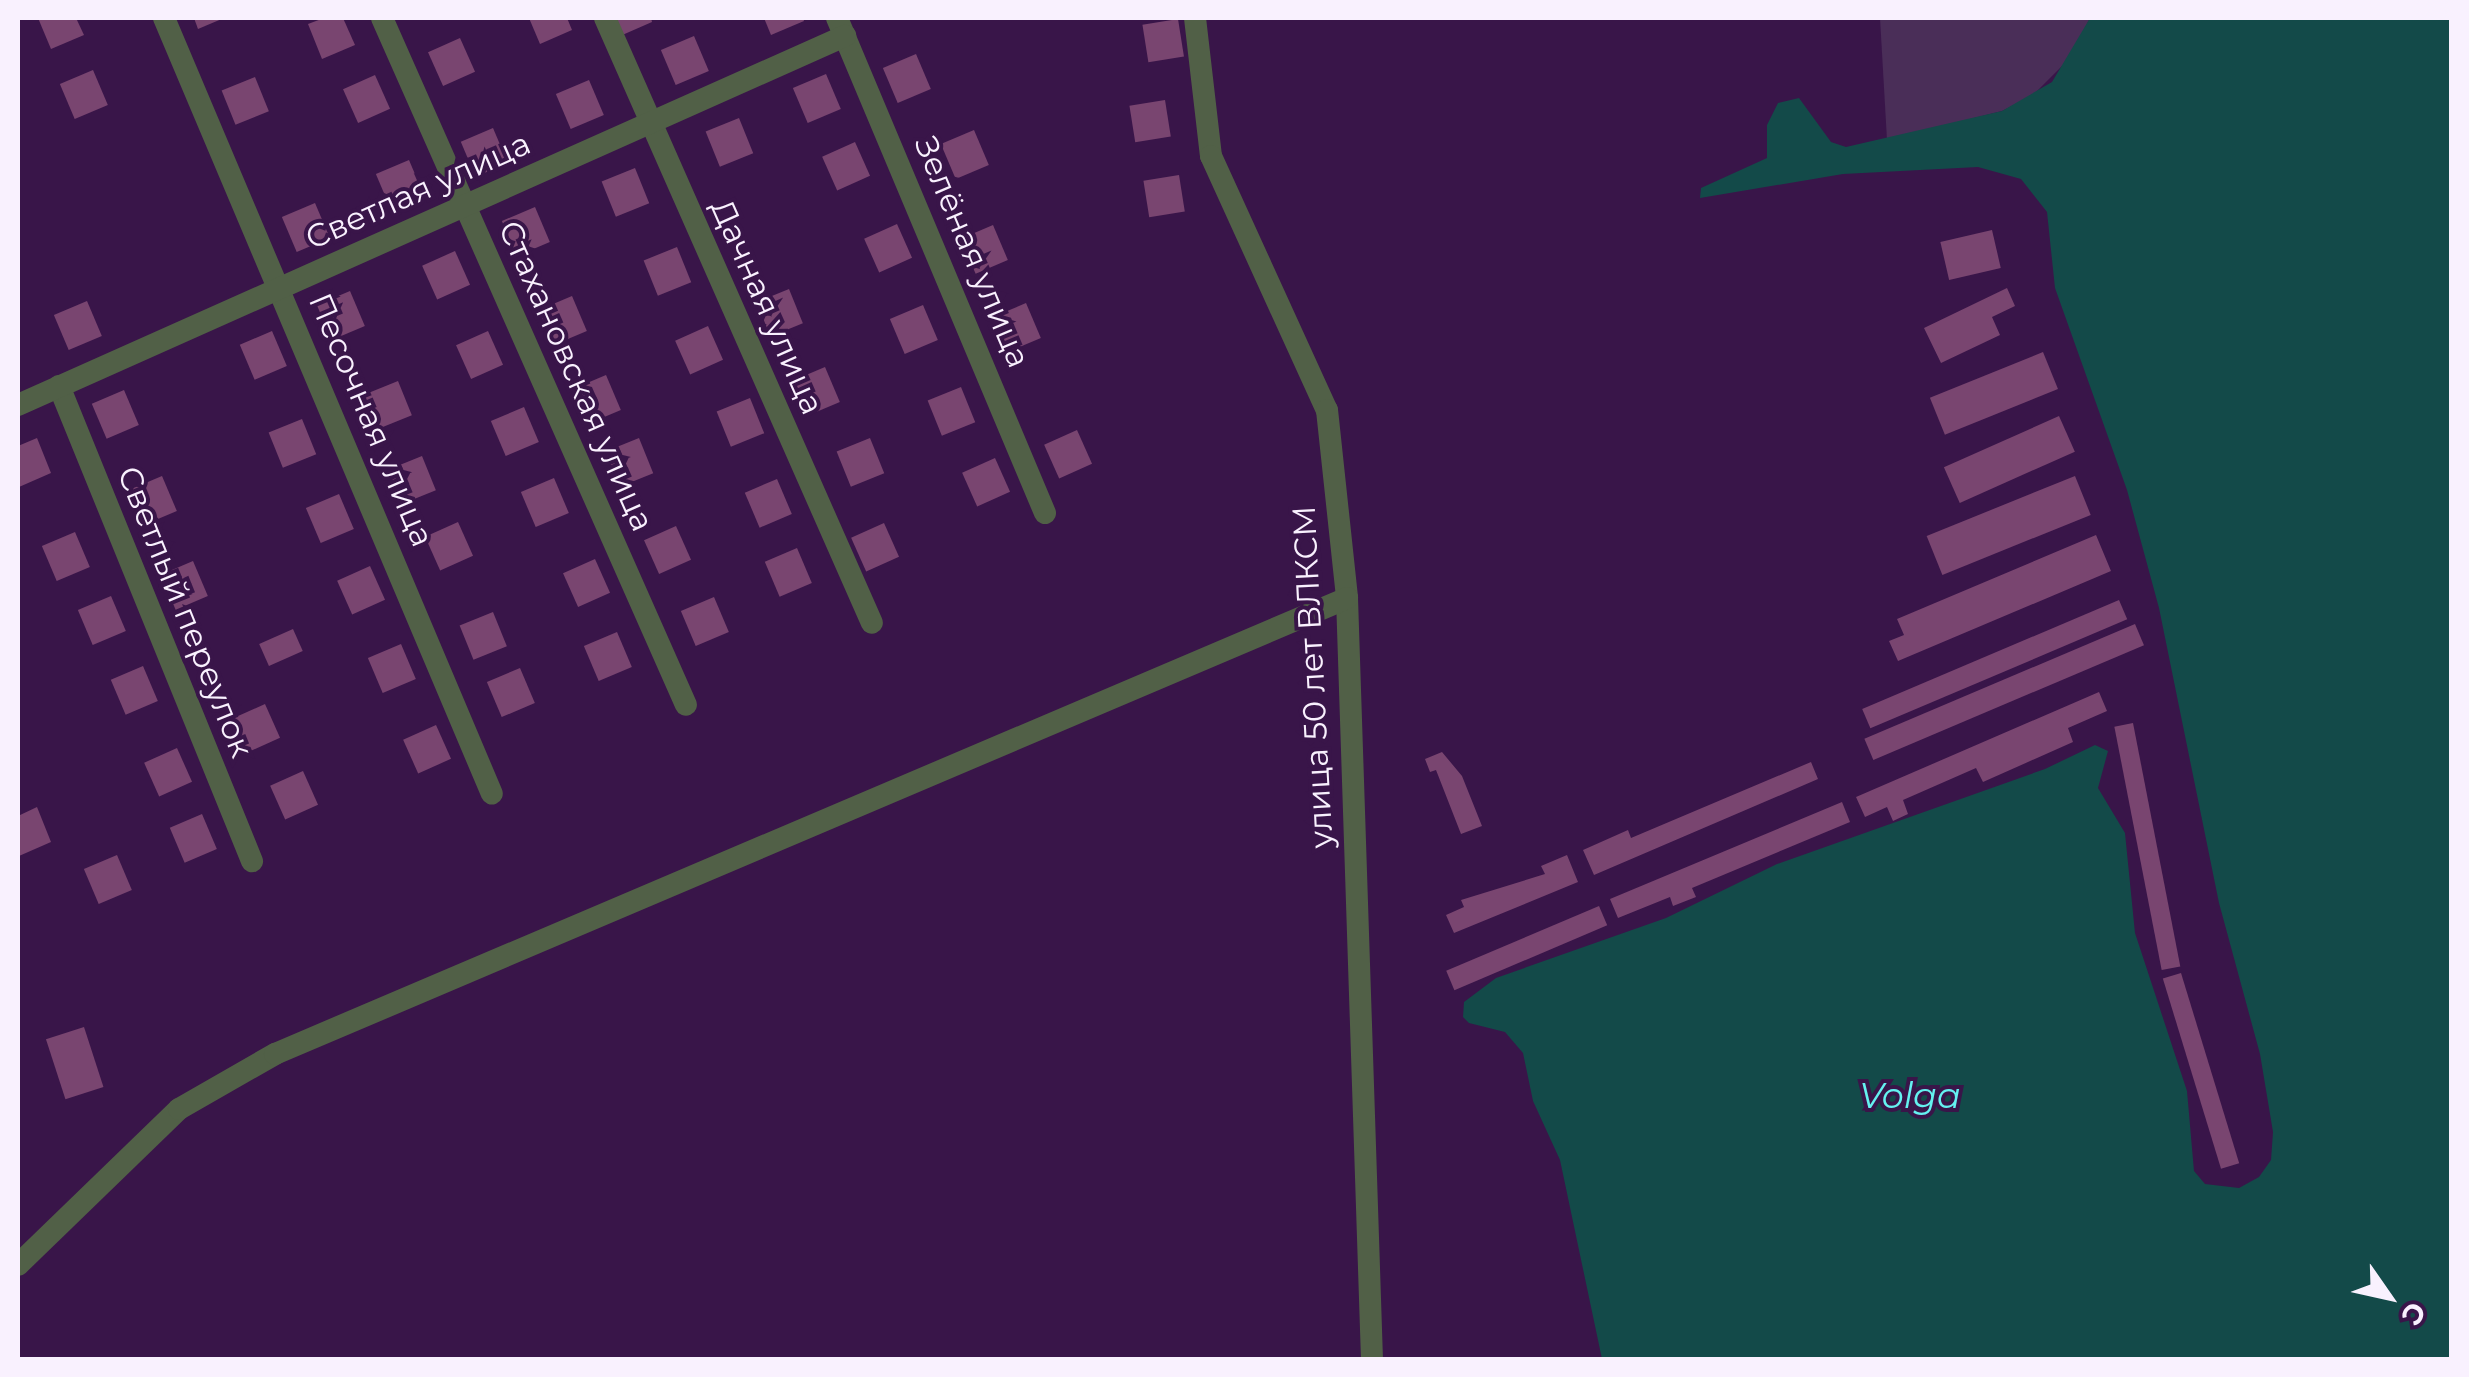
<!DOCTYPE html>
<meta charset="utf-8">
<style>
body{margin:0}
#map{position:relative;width:2469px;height:1377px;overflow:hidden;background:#391549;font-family:Montserrat,sans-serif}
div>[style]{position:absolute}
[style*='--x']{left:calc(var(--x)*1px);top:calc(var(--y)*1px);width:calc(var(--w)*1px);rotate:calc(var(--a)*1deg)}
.green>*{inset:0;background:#4a2e58}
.water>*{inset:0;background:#134a49}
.building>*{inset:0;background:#794570;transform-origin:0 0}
.minor>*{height:22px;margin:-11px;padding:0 11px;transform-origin:11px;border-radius:11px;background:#516047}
span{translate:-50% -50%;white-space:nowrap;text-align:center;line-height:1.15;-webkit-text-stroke:8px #391549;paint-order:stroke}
.street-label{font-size:32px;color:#f9f1fe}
.water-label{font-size:35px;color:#64f2f0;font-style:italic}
.frame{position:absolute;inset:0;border:20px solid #f9f1fe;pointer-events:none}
.north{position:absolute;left:2339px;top:1247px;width:100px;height:100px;-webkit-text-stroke:8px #391549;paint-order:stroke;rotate:124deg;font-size:28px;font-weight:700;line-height:40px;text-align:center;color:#f9f1fe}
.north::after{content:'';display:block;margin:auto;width:35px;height:45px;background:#f9f1fe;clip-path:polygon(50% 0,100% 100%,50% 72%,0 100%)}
</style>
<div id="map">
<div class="green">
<i style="clip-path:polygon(1880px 18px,2090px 18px,2070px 58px,2032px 96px,2002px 111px,1887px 140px)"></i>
</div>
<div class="water">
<i style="clip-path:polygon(2090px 18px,2451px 18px,2451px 1359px,1602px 1359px,1560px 1160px,1533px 1101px,1523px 1053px,1505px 1032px,1469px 1023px,1463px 1017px,1464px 1002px,1496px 978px,1666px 918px,1777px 864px,2045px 769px,2095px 745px,2108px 751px,2098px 788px,2125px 833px,2135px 933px,2187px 1091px,2194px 1171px,2205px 1184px,2239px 1188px,2259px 1177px,2271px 1160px,2273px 1132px,2260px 1054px,2219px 903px,2159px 608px,2127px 490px,2055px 288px,2047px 212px,2021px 179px,1978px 167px,1843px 174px,1700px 198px,1701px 188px,1767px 158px,1767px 125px,1778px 103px,1799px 98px,1831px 142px,1846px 147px,2002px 111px,2052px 82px)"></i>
</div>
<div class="building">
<i style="clip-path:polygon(38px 18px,76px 18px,84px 35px,51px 49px)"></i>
<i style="clip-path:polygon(194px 18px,224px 18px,198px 29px)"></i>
<i style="clip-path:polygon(324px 18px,343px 18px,355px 45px,322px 59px,308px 24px)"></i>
<i style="clip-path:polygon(529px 18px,567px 18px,572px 30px,540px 44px)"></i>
<i style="clip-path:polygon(612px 18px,651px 18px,652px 22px,620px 36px)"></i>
<i style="clip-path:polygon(764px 18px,803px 18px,804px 21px,771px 35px)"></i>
<i style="left:1178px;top:19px;width:38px;height:36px;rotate:81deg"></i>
<i style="left:694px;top:36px;width:38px;height:36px;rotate:67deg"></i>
<i style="left:460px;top:38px;width:37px;height:35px;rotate:66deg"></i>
<i style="left:916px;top:54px;width:38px;height:36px;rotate:67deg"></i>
<i style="left:93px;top:70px;width:38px;height:36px;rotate:67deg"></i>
<i style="left:826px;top:74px;width:38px;height:36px;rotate:67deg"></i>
<i style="left:375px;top:75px;width:37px;height:35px;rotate:66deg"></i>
<i style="left:255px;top:77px;width:37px;height:36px;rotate:68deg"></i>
<i style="left:589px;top:80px;width:38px;height:36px;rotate:67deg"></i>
<i style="left:1165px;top:100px;width:37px;height:36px;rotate:81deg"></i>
<i style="left:739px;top:118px;width:38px;height:36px;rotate:68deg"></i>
<i style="left:493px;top:128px;width:38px;height:35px;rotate:67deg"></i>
<i style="left:974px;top:130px;width:38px;height:36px;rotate:67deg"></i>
<i style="left:855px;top:142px;width:37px;height:36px;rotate:66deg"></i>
<i style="left:409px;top:160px;width:38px;height:36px;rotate:67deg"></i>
<i style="left:635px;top:168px;width:38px;height:36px;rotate:68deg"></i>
<i style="left:1179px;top:175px;width:37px;height:36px;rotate:81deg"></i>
<i style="left:315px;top:203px;width:38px;height:36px;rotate:67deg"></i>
<i style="left:535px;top:207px;width:38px;height:36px;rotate:67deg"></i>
<i style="left:897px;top:224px;width:37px;height:36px;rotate:66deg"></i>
<i style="left:993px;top:225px;width:38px;height:35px;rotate:67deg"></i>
<i style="left:1992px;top:230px;width:39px;height:53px;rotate:77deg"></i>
<i style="left:677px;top:247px;width:38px;height:36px;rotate:68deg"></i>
<i style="left:455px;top:251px;width:37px;height:36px;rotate:66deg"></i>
<i style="clip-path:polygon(2007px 288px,2015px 306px,1992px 317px,2000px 335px,1941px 363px,1924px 328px)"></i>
<i style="left:789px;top:289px;width:37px;height:35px;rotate:68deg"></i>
<i style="left:350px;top:291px;width:38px;height:36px;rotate:67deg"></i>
<i style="left:572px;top:296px;width:38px;height:36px;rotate:67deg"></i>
<i style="left:87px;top:301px;width:38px;height:36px;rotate:67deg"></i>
<i style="left:1026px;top:303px;width:38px;height:36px;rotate:67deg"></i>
<i style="left:923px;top:305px;width:38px;height:36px;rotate:67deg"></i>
<i style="left:708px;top:326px;width:37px;height:36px;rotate:66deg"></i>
<i style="left:272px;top:331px;width:38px;height:35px;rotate:67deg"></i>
<i style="left:488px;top:331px;width:37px;height:35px;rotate:66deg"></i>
<i style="left:2043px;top:352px;width:40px;height:122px;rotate:68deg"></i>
<i style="left:825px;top:367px;width:38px;height:36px;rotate:67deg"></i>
<i style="left:606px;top:375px;width:38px;height:36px;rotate:67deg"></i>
<i style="left:398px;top:381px;width:37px;height:36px;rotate:68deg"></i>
<i style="left:961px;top:387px;width:38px;height:36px;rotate:68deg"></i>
<i style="left:124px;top:390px;width:38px;height:35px;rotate:67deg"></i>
<i style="left:750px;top:398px;width:38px;height:36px;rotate:68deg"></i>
<i style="left:524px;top:407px;width:38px;height:36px;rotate:67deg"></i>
<i style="left:2059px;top:416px;width:39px;height:126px;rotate:66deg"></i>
<i style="left:302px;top:419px;width:38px;height:36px;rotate:68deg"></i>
<i style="left:1077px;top:430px;width:37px;height:36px;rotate:66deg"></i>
<i style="clip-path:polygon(37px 438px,51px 473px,19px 487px,18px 446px)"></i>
<i style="left:639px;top:438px;width:38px;height:36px;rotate:68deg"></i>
<i style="left:870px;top:438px;width:38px;height:36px;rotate:68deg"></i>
<i style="left:422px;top:456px;width:37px;height:36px;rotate:68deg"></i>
<i style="left:995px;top:458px;width:37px;height:36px;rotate:66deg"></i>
<i style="left:162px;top:476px;width:38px;height:36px;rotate:67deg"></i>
<i style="left:2075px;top:476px;width:42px;height:160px;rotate:68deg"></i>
<i style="left:554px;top:478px;width:38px;height:36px;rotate:67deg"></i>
<i style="left:777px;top:479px;width:38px;height:35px;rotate:67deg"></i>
<i style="left:339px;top:494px;width:38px;height:36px;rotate:67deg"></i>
<i style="left:458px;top:522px;width:37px;height:36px;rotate:66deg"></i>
<i style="left:884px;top:523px;width:37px;height:36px;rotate:66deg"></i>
<i style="left:676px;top:526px;width:37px;height:35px;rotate:66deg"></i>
<i style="left:75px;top:532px;width:38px;height:36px;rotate:67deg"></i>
<i style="clip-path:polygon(2096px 535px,2111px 571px,1898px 661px,1889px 641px,1904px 635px,1897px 619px)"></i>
<i style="left:797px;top:548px;width:38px;height:35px;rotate:67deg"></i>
<i style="left:595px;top:559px;width:37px;height:35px;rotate:66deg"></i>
<i style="left:193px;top:561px;width:38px;height:35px;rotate:67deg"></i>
<i style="left:370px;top:566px;width:37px;height:36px;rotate:66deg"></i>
<i style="left:111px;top:596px;width:38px;height:36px;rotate:67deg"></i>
<i style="left:714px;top:597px;width:38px;height:36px;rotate:67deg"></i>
<i style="left:2119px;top:600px;width:21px;height:279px;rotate:67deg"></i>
<i style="left:493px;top:612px;width:37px;height:36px;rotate:68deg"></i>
<i style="left:2135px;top:624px;width:23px;height:294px;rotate:67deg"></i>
<i style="left:293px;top:629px;width:24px;height:37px;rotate:66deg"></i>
<i style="left:617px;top:632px;width:38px;height:36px;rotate:67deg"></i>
<i style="left:401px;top:644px;width:38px;height:36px;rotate:67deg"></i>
<i style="left:143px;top:666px;width:38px;height:35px;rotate:67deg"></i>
<i style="left:520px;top:668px;width:38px;height:36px;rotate:67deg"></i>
<i style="clip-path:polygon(2099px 692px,2107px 711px,2068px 728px,2073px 742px,1983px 782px,1976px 768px,1903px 800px,1908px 814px,1893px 821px,1887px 807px,1865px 817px,1856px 797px)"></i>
<i style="left:265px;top:704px;width:37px;height:35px;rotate:66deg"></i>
<i style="left:2133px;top:723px;width:248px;height:19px;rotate:79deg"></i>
<i style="left:436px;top:725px;width:37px;height:36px;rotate:66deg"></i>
<i style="left:177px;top:748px;width:37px;height:36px;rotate:66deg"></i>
<i style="clip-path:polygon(1442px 752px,1462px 776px,1482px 826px,1461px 834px,1436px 770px,1430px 772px,1425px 759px)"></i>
<i style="clip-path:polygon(1811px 762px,1818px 779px,1594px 875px,1583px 850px,1628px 830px,1631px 838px)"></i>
<i style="left:303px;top:771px;width:37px;height:36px;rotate:66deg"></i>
<i style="clip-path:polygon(1842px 802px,1850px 822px,1692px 888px,1696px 897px,1673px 906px,1670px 897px,1618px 918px,1610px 899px)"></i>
<i style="clip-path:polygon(37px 807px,51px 842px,19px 856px,18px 816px)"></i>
<i style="left:202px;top:814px;width:38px;height:35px;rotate:67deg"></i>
<i style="left:117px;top:855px;width:38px;height:36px;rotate:67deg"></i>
<i style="clip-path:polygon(1567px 855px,1578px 882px,1454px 933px,1446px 915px,1464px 907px,1461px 900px,1545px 874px,1541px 866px)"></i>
<i style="left:1599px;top:906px;width:21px;height:166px;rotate:67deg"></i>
<i style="left:2181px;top:973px;width:199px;height:19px;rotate:73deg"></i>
<i style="left:84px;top:1027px;width:63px;height:40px;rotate:72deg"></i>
</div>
<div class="minor">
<i style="--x:164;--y:18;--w:842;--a:67.09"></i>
<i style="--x:382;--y:18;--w:751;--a:66.13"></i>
<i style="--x:605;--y:18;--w:661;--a:66.19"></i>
<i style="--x:837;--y:18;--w:537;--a:67.21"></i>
<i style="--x:1195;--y:18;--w:139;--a:83.4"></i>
<i style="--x:1211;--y:156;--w:279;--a:65.5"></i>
<i style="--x:1327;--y:410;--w:189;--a:83.9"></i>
<i style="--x:1347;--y:598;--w:762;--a:88.12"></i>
<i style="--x:59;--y:386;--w:513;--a:67.89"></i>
<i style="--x:18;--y:405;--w:906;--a:-24.05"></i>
<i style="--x:18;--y:1265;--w:224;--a:-44.1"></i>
<i style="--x:179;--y:1109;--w:111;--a:-29.8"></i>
<i style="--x:275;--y:1054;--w:1165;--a:-23.04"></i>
</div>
<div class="street-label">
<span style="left:418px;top:191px;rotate:-24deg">Светлая улица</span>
<span style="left:972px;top:252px;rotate:67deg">Зелёная улица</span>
<span style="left:767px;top:307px;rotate:66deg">Дачная улица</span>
<span style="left:576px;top:376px;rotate:66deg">Стахановская улица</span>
<span style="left:371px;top:420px;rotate:67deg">Песочная улица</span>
<span style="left:185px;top:612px;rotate:68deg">Светлый переулок</span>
<span style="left:1313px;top:677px;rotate:-93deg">улица 50 лет ВЛКСМ</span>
</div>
<div class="water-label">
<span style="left:1910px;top:1096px">Volga</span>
</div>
<div class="frame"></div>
<div class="north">С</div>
</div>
